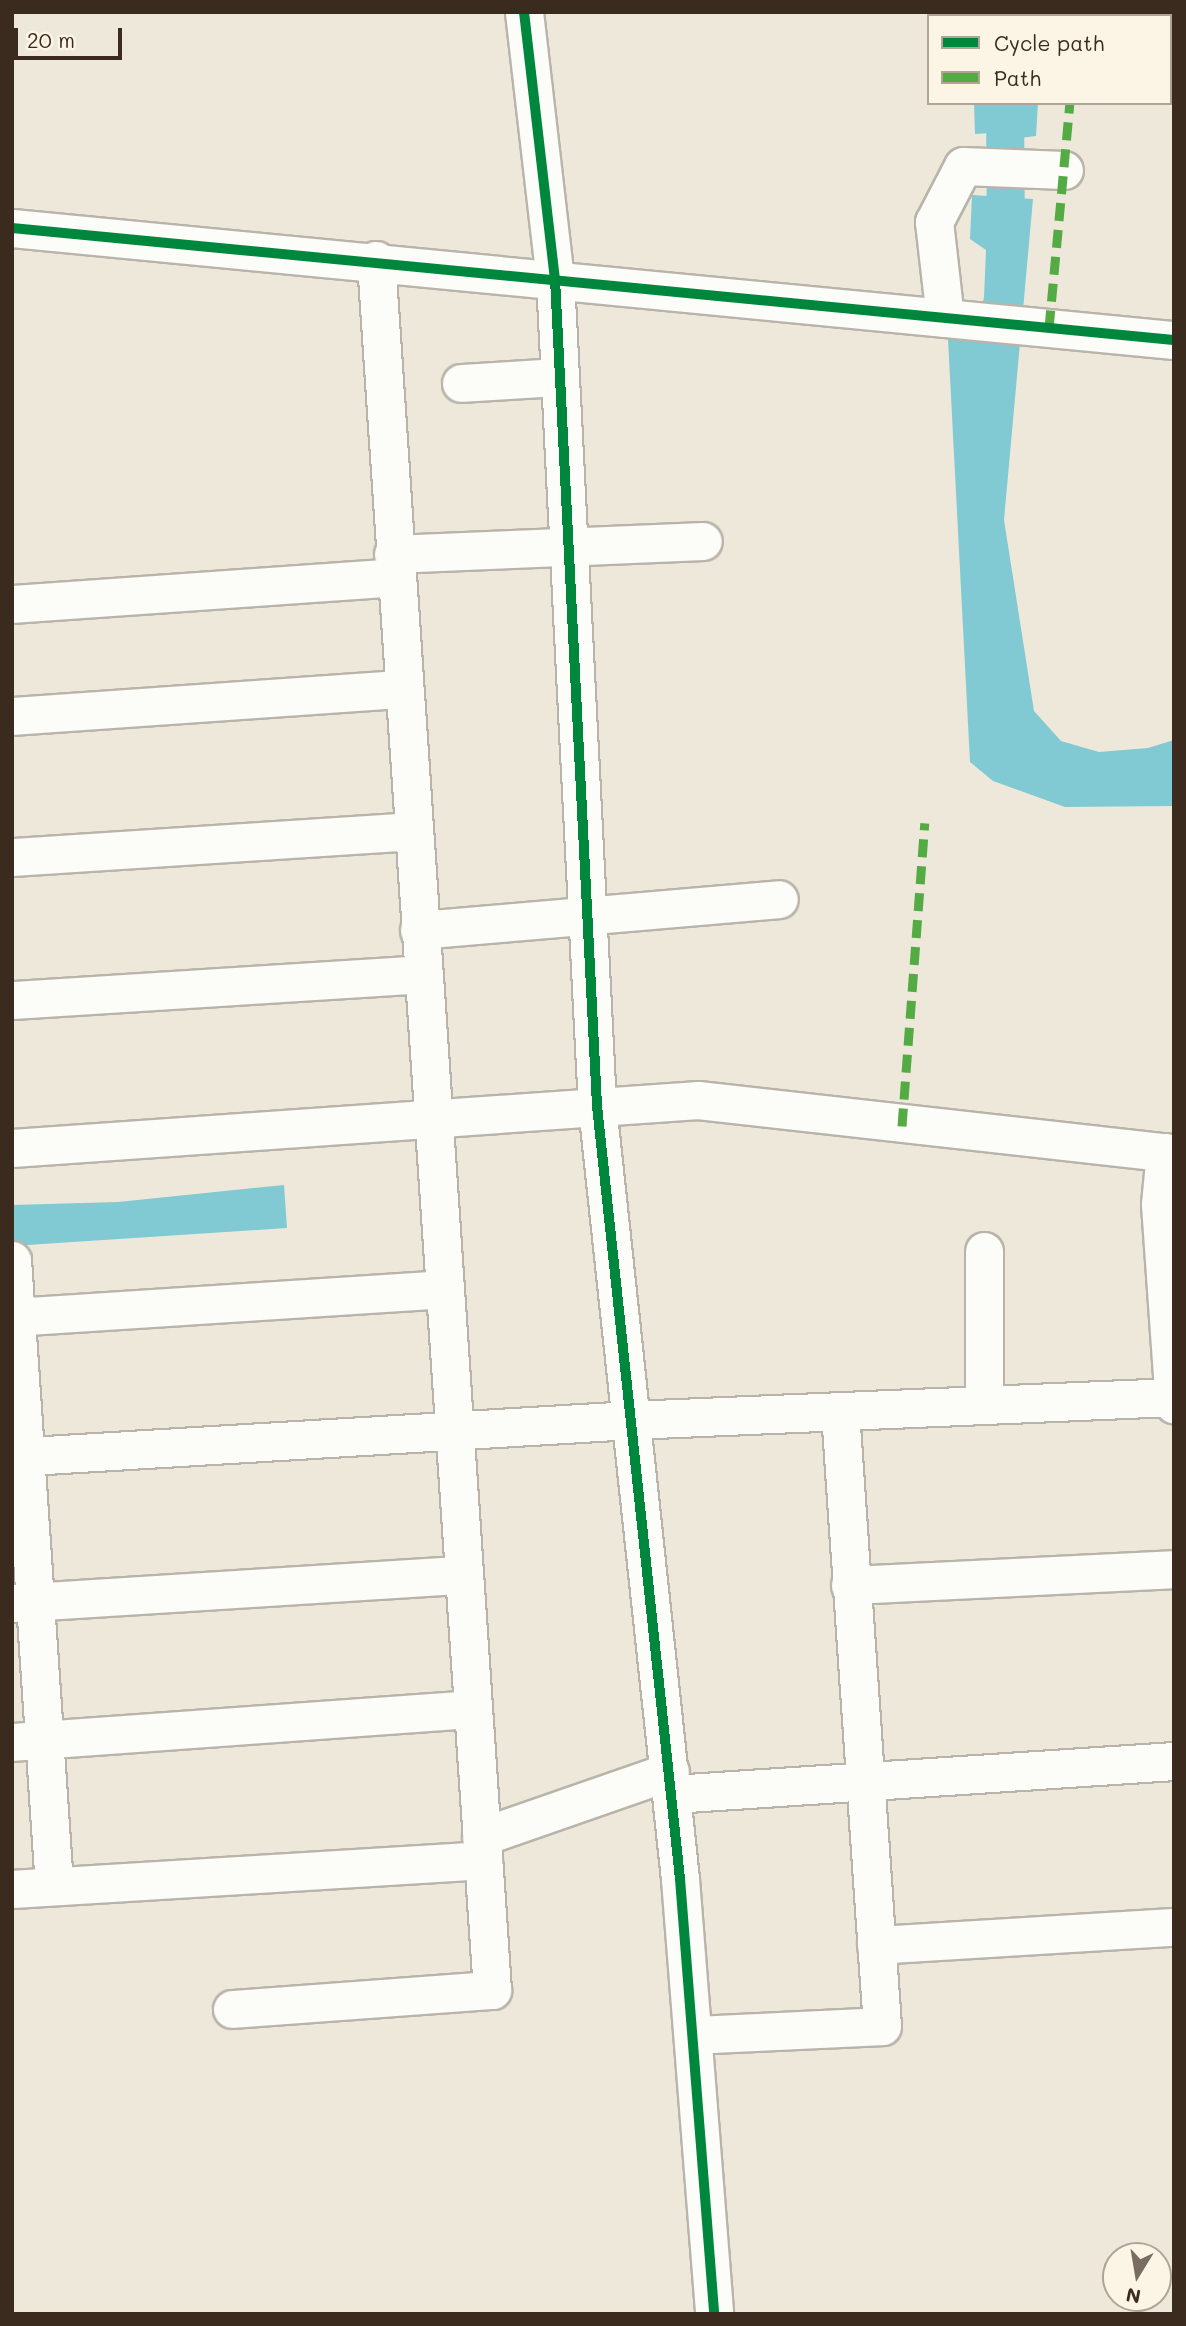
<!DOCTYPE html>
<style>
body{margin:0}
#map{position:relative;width:1186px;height:2326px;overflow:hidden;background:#ede8da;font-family:Mali,sans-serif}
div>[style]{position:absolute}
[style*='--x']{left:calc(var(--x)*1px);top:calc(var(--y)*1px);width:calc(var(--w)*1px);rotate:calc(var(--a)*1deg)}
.water>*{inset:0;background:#81cad3}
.canal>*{height:38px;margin:-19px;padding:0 19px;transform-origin:19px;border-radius:19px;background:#81cad3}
.roads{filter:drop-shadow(2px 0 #b9b4aa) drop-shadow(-2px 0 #b9b4aa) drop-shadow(0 2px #b9b4aa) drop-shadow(0 -2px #b9b4aa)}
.minor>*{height:37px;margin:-18.5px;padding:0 18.5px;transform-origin:18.5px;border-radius:18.5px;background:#fcfcf9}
.quiet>*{height:9px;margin-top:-4.5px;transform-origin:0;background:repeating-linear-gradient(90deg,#55ab43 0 18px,transparent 0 27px)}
.cycleway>*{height:10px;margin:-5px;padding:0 5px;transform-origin:5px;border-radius:5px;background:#00873e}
span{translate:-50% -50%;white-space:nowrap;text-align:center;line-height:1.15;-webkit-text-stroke:7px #fcf5e5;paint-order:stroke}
.frame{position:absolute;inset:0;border:14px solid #3b2a1e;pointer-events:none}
.legend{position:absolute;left:927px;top:14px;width:245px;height:91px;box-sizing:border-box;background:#fcf5e5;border:2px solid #afa495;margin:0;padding:9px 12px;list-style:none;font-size:21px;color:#3b2a1e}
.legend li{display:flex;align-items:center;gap:14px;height:35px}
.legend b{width:35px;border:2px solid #afa495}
.north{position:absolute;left:1102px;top:2242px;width:70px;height:70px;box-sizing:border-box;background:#fcf5e5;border:2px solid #afa495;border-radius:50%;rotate:191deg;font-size:19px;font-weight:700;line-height:28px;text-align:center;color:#3b2a1e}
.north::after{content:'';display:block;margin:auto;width:24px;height:32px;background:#796c60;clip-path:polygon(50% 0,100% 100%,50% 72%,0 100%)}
.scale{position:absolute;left:14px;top:28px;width:108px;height:32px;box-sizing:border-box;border:4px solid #3b2a1e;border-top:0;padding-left:9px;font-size:21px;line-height:24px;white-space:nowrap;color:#3b2a1e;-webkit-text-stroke:5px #fcf5e5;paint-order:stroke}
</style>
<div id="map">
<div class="water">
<i style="clip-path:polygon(974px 103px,1038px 103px,1036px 136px,1011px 139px,1008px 152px,993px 149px,991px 133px,975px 134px)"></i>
<i style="clip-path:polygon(972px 195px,1033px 199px,1004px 520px,1034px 711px,1061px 741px,1099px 752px,1148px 748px,1174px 740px,1174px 806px,1065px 807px,993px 781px,970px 762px,948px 339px,975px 342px,984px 297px,986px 250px,970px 239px)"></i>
<i style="clip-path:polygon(284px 1185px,287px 1228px,12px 1246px,12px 1205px,118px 1202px)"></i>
</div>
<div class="canal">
<i style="--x:1005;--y:103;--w:146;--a:89.6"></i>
</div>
<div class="roads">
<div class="minor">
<i style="--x:524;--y:12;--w:269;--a:83.4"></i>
<i style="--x:555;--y:279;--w:828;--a:87.09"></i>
<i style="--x:597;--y:1106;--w:777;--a:83.87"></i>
<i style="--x:680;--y:1879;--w:436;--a:85.5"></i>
<i style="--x:12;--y:228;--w:1167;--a:5.51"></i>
<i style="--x:945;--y:318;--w:97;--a:-96.5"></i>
<i style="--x:934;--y:222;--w:63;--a:-62.6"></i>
<i style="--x:963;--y:166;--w:101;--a:2.3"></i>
<i style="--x:461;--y:383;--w:99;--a:-3.5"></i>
<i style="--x:393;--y:554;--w:310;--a:-2.4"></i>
<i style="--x:12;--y:604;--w:383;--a:-4"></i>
<i style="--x:12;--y:716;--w:391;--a:-4"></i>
<i style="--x:12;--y:857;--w:400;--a:-3.7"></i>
<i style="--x:419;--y:930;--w:361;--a:-4.9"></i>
<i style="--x:12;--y:1000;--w:411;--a:-3.6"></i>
<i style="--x:12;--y:1148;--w:688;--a:-4"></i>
<i style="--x:698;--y:1100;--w:479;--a:6.4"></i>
<i style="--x:1165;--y:1152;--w:52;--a:95.5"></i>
<i style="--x:1160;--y:1204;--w:201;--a:86"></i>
<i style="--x:984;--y:1251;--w:154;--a:90"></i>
<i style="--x:12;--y:1260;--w:627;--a:86.16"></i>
<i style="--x:12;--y:1317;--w:432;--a:-3.7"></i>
<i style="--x:12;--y:1457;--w:620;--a:-3.42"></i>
<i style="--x:631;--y:1420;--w:542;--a:-2.43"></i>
<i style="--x:850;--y:1585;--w:324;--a:-2.8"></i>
<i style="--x:12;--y:1603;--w:452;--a:-3.6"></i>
<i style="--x:12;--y:1742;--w:462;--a:-4.1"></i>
<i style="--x:672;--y:1794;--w:503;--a:-3.76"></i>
<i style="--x:481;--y:1837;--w:200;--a:-19.2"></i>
<i style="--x:12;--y:1889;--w:472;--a:-3.5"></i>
<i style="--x:876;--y:1945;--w:299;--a:-3.5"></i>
<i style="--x:232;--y:2009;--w:261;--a:-4.2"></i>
<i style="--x:492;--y:1990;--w:1734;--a:-93.84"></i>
<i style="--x:693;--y:2035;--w:189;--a:-2.7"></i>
<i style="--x:882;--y:2026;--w:616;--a:-93.91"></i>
</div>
</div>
<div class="quiet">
<i style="--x:1078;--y:16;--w:4;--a:-76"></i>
<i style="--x:1049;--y:328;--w:226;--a:-84.7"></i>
<i style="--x:902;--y:1126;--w:304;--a:-85.7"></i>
</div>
<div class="cycleway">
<i style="--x:524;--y:12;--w:269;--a:83.4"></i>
<i style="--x:555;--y:279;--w:828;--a:87.09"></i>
<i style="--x:597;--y:1106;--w:777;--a:83.87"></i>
<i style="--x:680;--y:1879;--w:436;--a:85.5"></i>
<i style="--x:12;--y:228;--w:1167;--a:5.51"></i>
</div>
<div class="frame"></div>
<ul class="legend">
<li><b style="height:9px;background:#00873e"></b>Cycle path</li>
<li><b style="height:9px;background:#55ab43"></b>Path</li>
</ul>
<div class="north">N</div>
<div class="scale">20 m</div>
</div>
